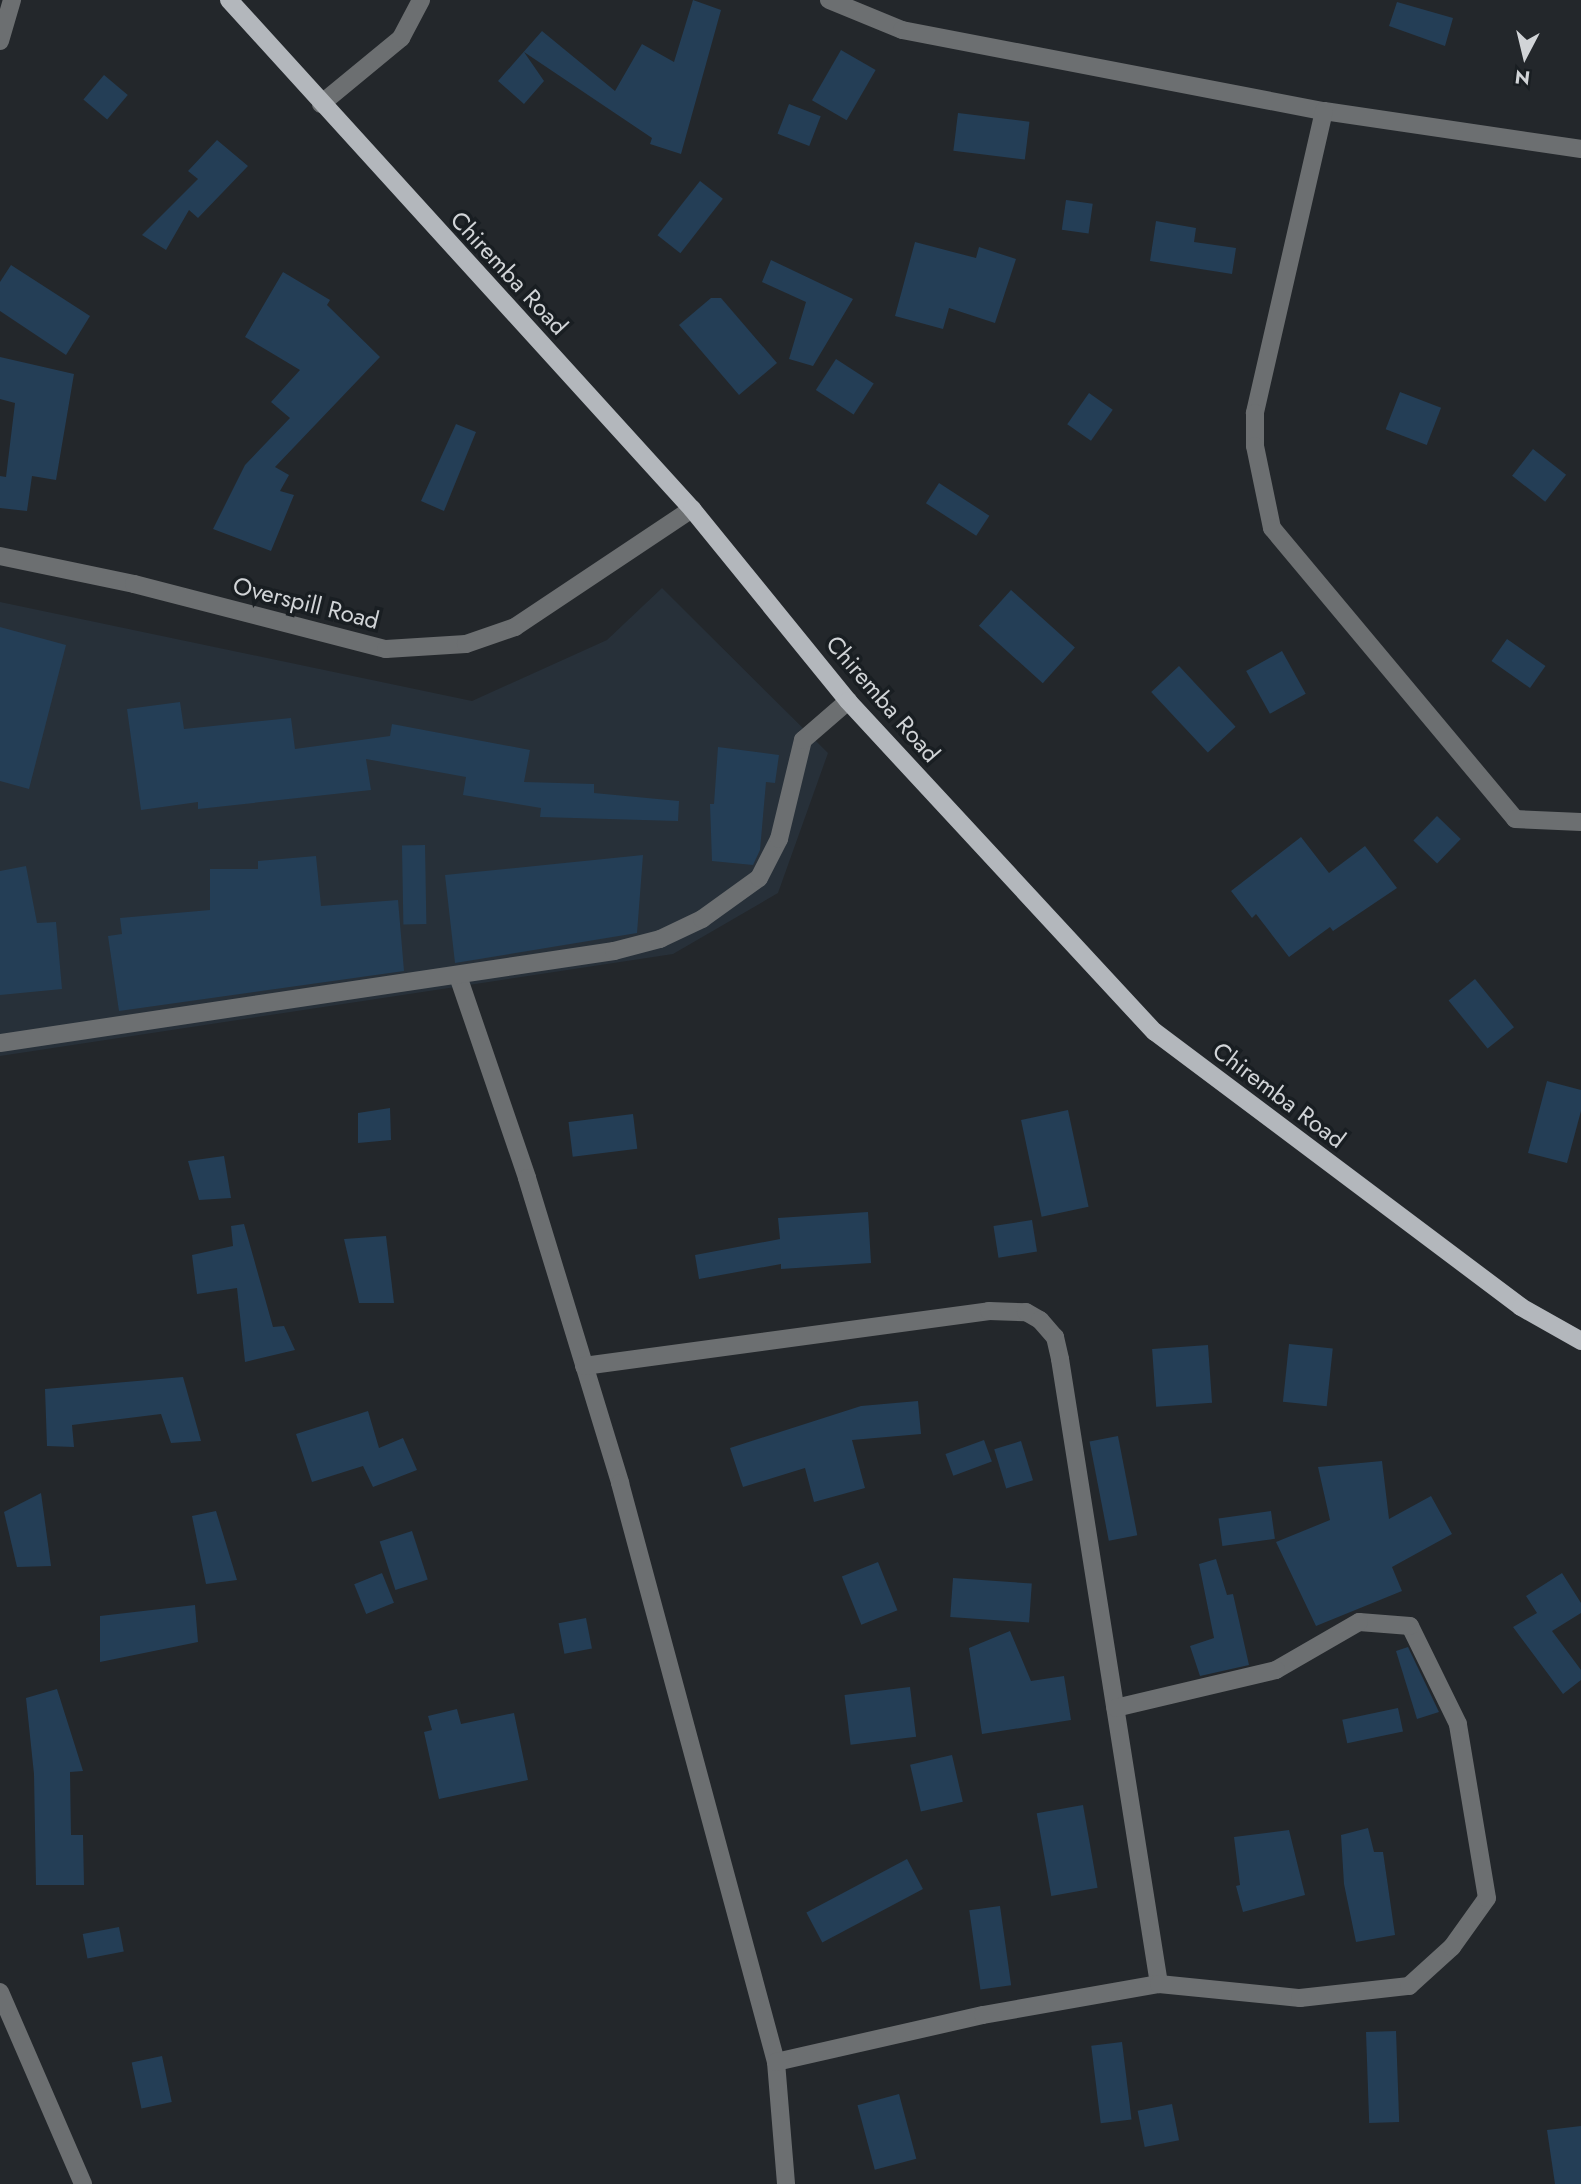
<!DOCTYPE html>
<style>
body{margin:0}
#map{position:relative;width:1581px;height:2184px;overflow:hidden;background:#23272b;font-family:Jost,sans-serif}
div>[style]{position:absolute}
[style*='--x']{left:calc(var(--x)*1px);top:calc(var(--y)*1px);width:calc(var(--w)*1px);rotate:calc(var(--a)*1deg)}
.built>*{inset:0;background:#273039}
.building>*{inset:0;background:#243e56;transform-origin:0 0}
.minor>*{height:18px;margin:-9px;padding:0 9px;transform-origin:9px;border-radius:9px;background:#6c6f71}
.major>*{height:18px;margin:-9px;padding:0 9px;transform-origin:9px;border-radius:9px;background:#b3b7bc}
span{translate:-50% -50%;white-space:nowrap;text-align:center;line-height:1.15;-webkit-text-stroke:7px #191e22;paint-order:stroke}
.street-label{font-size:24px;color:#d1d4d7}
.north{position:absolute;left:1490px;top:21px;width:70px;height:70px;-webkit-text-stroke:5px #191e22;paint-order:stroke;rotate:187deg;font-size:19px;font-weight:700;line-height:28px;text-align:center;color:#d1d4d7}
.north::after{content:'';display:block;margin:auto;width:24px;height:32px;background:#d1d4d7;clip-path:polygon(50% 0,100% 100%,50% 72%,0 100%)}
</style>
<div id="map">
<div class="built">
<i style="clip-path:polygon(662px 588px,828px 753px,778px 893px,673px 954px,0 1056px,0 602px,472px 701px,607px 640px)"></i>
</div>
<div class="building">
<i style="clip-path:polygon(693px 0,721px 10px,681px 154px,650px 144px,652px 138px,524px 52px,544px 81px,524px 104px,498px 81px,542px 31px,615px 91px,642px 44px,674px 62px)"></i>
<i style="clip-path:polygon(1397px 2px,1453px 18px,1445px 46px,1389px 26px)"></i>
<i style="left:841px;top:50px;width:40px;height:58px;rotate:30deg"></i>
<i style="left:104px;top:75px;width:31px;height:32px;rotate:40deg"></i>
<i style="left:789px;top:104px;width:34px;height:32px;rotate:21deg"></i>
<i style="left:958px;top:113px;width:72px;height:38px;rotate:7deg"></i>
<i style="clip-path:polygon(217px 140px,248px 166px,198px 218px,189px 210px,166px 250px,142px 235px,198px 179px,188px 171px)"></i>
<i style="left:700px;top:181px;width:29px;height:69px;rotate:38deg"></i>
<i style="left:1066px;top:200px;width:27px;height:30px;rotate:8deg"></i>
<i style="clip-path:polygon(1156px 221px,1196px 228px,1194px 242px,1236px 248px,1232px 274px,1150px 261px)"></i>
<i style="clip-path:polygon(915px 242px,976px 258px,979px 247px,1016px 259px,995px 323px,949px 308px,943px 329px,895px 316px)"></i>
<i style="clip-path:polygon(771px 260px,853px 299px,813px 366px,789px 359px,806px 302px,762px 282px)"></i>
<i style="clip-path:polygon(11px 265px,90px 316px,66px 355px,0 311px,0 282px)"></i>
<i style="clip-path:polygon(283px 272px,330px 300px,327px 305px,380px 357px,275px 467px,289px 475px,280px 491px,294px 495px,271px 551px,213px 529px,245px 465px,290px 418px,271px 402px,300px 370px,245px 337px)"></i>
<i style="clip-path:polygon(711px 298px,721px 298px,777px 363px,739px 395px,679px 325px)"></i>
<i style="clip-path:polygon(0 357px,74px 374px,56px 480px,32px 476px,27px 511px,0 508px,0 476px,6px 477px,15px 403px,0 399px)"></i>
<i style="left:836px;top:359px;width:45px;height:37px;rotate:33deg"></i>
<i style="left:1400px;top:392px;width:44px;height:40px;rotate:21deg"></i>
<i style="left:1089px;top:393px;width:29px;height:38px;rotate:35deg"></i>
<i style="clip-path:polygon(456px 424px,476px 432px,444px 511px,421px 501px)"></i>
<i style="left:1533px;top:449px;width:42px;height:34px;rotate:38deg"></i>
<i style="left:939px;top:483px;width:60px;height:24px;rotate:33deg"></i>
<i style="left:1011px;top:590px;width:86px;height:48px;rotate:42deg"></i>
<i style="clip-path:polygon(0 627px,66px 645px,29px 789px,0 781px)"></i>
<i style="left:1507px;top:639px;width:47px;height:27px;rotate:35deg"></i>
<i style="left:1282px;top:651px;width:49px;height:41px;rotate:61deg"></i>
<i style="left:1179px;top:666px;width:83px;height:38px;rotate:47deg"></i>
<i style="clip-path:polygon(180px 702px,184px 729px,291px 718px,295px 749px,390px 736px,392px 724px,530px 750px,524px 782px,594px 784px,594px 793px,679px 801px,678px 821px,540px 817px,541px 808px,463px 795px,466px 777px,366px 759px,371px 790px,198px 809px,198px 802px,141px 810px,127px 709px)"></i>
<i style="clip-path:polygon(718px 747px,779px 755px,775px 783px,766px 782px,760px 850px,753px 865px,712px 861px,710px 804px,714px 804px)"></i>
<i style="left:1437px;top:816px;width:33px;height:34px;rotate:44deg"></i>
<i style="clip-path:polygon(1301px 837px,1329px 873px,1365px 846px,1397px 888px,1333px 931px,1330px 927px,1289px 957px,1256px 914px,1252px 918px,1231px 891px)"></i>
<i style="left:425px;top:845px;width:79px;height:23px;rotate:89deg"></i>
<i style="clip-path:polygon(643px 855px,637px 933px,455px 963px,445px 875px)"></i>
<i style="clip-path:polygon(316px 856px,321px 906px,398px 900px,404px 971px,119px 1011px,108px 936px,122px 934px,120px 918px,210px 910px,210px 869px,258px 869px,258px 861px)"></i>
<i style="clip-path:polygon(26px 866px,37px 923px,56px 922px,62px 989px,0 995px,0 871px)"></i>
<i style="left:1475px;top:979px;width:62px;height:34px;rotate:51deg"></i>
<i style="clip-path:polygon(1547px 1081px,1581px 1090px,1581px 1111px,1567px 1163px,1528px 1153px)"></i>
<i style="clip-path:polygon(390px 1108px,391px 1140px,358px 1143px,358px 1113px)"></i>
<i style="left:1068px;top:1110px;width:99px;height:48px;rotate:78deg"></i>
<i style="left:633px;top:1114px;width:35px;height:65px;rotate:83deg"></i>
<i style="clip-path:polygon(224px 1156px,231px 1198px,199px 1200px,188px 1161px)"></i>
<i style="clip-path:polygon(868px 1212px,871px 1263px,781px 1269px,781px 1264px,699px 1279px,695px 1255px,780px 1239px,778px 1218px)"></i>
<i style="left:1032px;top:1220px;width:32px;height:39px;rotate:81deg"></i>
<i style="clip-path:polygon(244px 1224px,273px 1327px,284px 1326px,295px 1350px,245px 1362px,237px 1288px,197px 1294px,192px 1255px,233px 1246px,231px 1226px)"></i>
<i style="clip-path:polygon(386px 1236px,394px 1303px,359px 1303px,344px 1239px)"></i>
<i style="left:1289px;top:1344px;width:44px;height:58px;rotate:6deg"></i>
<i style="left:1208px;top:1345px;width:58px;height:56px;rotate:86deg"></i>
<i style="clip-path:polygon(183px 1377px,201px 1441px,171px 1443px,161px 1414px,72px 1425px,74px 1447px,47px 1446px,45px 1389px)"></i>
<i style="clip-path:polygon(918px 1401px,921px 1434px,852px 1440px,865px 1488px,814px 1502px,805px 1468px,743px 1487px,730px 1448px,861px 1406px)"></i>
<i style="clip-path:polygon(368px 1411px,379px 1448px,403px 1438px,417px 1470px,373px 1487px,363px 1466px,312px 1482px,296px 1434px)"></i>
<i style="left:1118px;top:1436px;width:101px;height:29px;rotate:79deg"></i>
<i style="left:984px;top:1440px;width:23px;height:41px;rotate:70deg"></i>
<i style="left:1021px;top:1441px;width:41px;height:28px;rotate:73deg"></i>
<i style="clip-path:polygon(1382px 1461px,1389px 1519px,1431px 1496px,1452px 1534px,1392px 1567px,1402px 1591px,1316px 1626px,1276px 1542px,1330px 1520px,1318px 1467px)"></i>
<i style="clip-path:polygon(41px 1493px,51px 1566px,17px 1567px,4px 1512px)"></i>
<i style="clip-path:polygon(216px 1511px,237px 1580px,206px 1584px,192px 1516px)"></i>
<i style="left:1271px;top:1511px;width:28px;height:53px;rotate:82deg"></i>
<i style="left:412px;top:1531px;width:51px;height:34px;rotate:72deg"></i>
<i style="clip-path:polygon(1216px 1559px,1227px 1595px,1233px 1594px,1249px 1665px,1200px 1676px,1190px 1646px,1214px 1638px,1199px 1564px)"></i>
<i style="left:878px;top:1562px;width:52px;height:39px;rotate:68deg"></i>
<i style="left:382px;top:1573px;width:32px;height:30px;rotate:68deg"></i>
<i style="clip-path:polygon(1562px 1573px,1581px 1603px,1581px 1613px,1552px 1631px,1581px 1670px,1581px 1680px,1563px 1694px,1513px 1627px,1537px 1613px,1526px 1596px)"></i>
<i style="left:953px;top:1578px;width:79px;height:39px;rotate:4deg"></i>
<i style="clip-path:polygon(195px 1605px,198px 1642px,100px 1662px,100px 1616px)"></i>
<i style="left:586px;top:1618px;width:31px;height:28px;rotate:79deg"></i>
<i style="clip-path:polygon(1010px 1631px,1031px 1681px,1064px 1676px,1071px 1720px,982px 1734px,969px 1648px)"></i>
<i style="clip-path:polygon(1408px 1647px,1439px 1712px,1417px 1719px,1396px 1651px)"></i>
<i style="left:910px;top:1687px;width:50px;height:66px;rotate:83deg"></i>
<i style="clip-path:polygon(57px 1689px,83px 1771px,70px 1772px,71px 1835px,83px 1835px,84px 1885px,36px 1885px,34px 1774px,26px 1698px)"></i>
<i style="left:1398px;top:1708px;width:24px;height:57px;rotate:78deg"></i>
<i style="clip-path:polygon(457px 1709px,461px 1724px,514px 1713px,528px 1780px,439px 1799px,424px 1732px,432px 1730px,428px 1716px)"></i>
<i style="left:952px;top:1755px;width:48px;height:43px;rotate:77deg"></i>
<i style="left:1083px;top:1805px;width:84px;height:47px;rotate:80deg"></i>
<i style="clip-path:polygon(1368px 1828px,1374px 1852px,1383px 1852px,1395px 1935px,1356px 1942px,1344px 1884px,1341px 1835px)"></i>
<i style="clip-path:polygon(1289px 1830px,1305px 1895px,1243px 1912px,1236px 1886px,1240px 1885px,1234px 1837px)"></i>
<i style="left:907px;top:1859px;width:34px;height:114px;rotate:62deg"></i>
<i style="left:1000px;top:1906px;width:80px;height:31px;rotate:82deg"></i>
<i style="left:119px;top:1927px;width:25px;height:37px;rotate:79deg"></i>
<i style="left:1396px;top:2031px;width:91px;height:30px;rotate:88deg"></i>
<i style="left:1122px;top:2042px;width:78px;height:31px;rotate:83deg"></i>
<i style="left:162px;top:2056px;width:47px;height:31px;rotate:78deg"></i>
<i style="left:899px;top:2094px;width:67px;height:43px;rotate:75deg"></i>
<i style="left:1172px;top:2104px;width:37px;height:35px;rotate:79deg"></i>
<i style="clip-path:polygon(1581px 2126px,1581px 2184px,1555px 2184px,1547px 2130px)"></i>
</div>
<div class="minor">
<i style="--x:829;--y:0;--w:79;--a:22.3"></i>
<i style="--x:902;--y:30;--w:430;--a:10.9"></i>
<i style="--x:1324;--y:111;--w:260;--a:8.4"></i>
<i style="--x:0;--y:41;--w:43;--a:-73.7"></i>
<i style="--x:321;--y:104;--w:104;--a:-39.5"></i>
<i style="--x:401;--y:38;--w:43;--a:-62.2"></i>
<i style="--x:1324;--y:111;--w:310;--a:102.9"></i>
<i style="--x:1255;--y:413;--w:33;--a:90"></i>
<i style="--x:1255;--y:446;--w:84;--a:78.3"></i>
<i style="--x:1272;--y:528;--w:379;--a:50.1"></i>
<i style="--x:1515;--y:819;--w:66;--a:2.6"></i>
<i style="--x:0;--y:556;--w:137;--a:11.8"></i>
<i style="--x:134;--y:584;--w:260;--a:14.5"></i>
<i style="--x:386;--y:649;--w:80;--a:-3.6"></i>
<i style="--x:466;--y:644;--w:52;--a:-19.1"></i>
<i style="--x:515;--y:627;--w:213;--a:-33.7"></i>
<i style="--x:458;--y:976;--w:213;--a:71.1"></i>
<i style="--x:527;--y:1178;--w:319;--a:73"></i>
<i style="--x:620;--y:1483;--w:600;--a:74.92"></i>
<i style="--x:776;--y:2062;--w:122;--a:85.3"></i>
<i style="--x:0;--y:1043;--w:621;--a:-8.52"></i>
<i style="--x:614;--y:951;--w:48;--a:-14.6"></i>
<i style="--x:660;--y:939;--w:47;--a:-25.5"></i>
<i style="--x:702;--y:919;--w:70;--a:-35.7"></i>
<i style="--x:759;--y:878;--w:44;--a:-62.9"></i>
<i style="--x:779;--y:839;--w:102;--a:-76.4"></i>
<i style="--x:803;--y:740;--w:60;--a:-40.9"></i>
<i style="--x:584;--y:1366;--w:409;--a:-7.7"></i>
<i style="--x:989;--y:1311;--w:37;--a:2"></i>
<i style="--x:1026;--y:1312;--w:16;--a:30"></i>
<i style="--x:1040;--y:1320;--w:23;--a:49"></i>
<i style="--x:1055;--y:1337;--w:23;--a:77"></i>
<i style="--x:1060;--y:1359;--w:633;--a:81"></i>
<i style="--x:0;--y:1992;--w:209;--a:66.6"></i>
<i style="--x:776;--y:2062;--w:212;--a:-12.8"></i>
<i style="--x:983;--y:2015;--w:179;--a:-10"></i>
<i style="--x:1159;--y:1984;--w:142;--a:5.7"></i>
<i style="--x:1300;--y:1998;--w:110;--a:-6.3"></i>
<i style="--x:1409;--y:1986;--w:58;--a:-42.2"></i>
<i style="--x:1452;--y:1947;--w:60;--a:-54.5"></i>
<i style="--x:1487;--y:1898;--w:176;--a:-99.5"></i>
<i style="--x:1458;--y:1724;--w:109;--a:-116.1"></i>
<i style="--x:1410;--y:1626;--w:51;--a:-175.5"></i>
<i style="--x:1359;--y:1622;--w:96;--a:150"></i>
<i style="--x:1276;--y:1670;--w:165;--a:166.7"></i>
</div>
<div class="major">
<i style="--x:229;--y:0;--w:688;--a:47.71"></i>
<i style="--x:692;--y:509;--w:247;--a:50.9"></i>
<i style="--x:848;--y:701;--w:451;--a:47.2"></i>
<i style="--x:1155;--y:1032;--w:458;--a:36.9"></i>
<i style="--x:1521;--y:1307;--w:69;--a:29.5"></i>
</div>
<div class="street-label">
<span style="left:509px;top:273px;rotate:47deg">Chiremba Road</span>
<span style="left:306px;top:603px;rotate:14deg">Overspill Road</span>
<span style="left:883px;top:699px;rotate:49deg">Chiremba Road</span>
<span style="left:1279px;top:1095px;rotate:37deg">Chiremba Road</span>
</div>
<div class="north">N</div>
</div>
